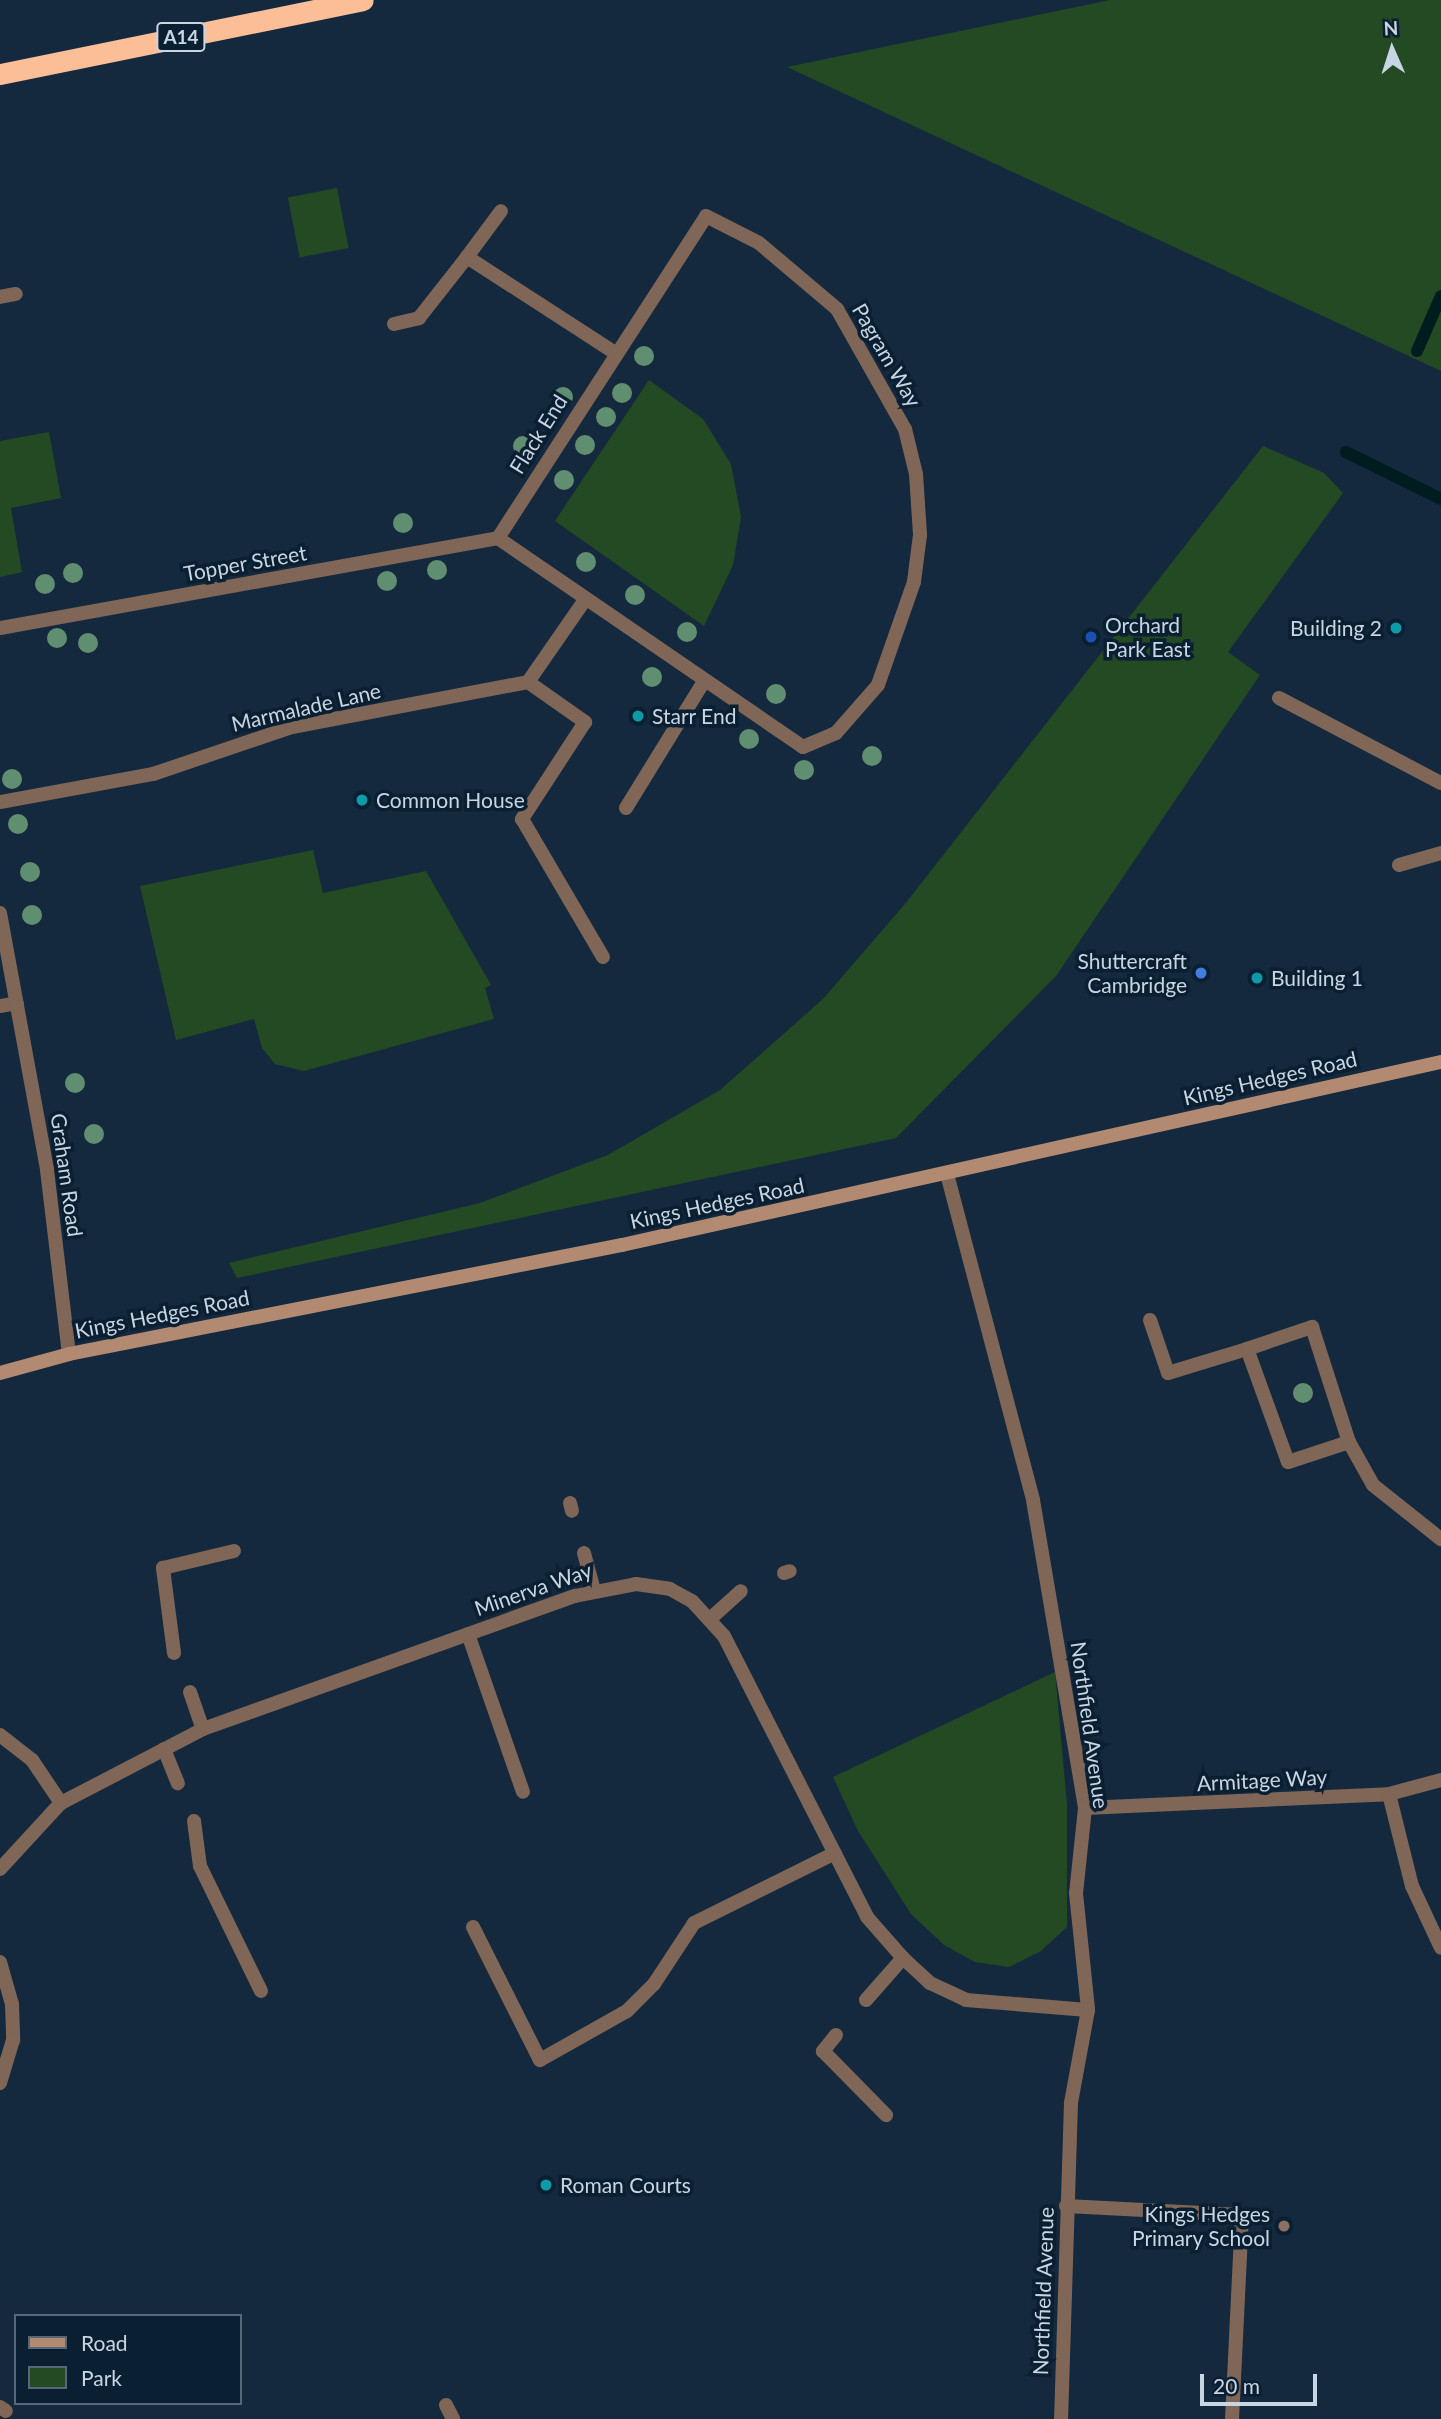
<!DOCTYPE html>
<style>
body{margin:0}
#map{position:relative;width:1441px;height:2419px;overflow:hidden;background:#14293d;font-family:Lato,sans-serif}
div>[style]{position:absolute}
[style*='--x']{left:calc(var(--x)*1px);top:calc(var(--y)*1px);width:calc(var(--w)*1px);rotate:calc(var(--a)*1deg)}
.green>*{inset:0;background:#244a23;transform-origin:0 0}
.stream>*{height:12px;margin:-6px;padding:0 6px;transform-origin:6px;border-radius:6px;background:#001c1e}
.lane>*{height:14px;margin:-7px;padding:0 7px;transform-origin:7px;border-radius:7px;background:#7f6657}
.street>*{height:14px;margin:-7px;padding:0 7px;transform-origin:7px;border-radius:7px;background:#7f6657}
.secondary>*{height:14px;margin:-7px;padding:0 7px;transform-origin:7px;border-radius:7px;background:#b18a71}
.highway>*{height:21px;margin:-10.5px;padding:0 10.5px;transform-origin:10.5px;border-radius:10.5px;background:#fbbe97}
.trees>*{width:20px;height:20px;margin:-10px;border-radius:50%;background:#608e70}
.dots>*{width:19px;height:19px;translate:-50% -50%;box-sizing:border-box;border:4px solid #0a1f32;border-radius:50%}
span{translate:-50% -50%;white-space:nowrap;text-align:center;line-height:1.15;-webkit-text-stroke:7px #0a1f32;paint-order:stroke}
.shield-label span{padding:2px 5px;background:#0a1f32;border:2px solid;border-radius:5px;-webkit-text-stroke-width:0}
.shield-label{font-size:19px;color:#c8d5e2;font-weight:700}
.street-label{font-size:21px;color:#c8d5e2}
.poi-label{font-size:21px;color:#c8d5e2}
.left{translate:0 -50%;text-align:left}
.right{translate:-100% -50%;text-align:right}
.legend{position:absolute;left:14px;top:2314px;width:228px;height:91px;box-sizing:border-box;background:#0a1f32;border:2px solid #566878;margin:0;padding:9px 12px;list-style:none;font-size:21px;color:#c8d5e2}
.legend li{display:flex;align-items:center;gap:14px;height:35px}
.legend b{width:35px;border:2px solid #566878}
.north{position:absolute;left:1357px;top:14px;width:70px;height:70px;-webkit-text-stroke:5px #0a1f32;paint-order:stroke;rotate:357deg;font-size:19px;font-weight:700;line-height:28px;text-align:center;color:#c8d5e2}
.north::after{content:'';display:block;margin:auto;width:24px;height:32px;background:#c8d5e2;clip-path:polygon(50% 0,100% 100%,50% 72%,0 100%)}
.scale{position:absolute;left:1200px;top:2374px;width:117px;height:32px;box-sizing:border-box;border:4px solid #c8d5e2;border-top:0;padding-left:9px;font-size:21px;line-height:24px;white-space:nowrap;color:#c8d5e2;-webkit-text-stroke:5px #0a1f32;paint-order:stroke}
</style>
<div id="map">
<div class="green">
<i style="clip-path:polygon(1110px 0,1441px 0,1441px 371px,787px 67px)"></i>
<i style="left:337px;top:188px;width:61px;height:50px;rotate:79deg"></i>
<i style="clip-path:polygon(649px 380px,703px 419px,731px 464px,741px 517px,733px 565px,704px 626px,555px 521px)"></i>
<i style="clip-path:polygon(49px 432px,61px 498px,11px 508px,22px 572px,0 577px,0 441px)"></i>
<i style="clip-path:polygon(1263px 446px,1324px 473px,1343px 493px,1228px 652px,1260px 675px,1056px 976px,896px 1138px,237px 1278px,229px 1263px,480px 1203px,608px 1155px,720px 1090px,823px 999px,905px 904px)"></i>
<i style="clip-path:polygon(313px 850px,323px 893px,426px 871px,491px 985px,485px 988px,494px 1019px,304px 1071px,275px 1064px,262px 1048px,254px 1019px,176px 1040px,140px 886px)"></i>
<i style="clip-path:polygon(1055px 1672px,1067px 1804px,1067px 1927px,1041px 1951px,1009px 1967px,975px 1962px,944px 1945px,911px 1914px,858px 1831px,833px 1777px)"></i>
</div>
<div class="stream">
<i style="--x:1417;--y:351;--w:60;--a:-66.4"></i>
<i style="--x:1346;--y:452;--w:106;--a:26.3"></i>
</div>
<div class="lane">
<i style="--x:467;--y:257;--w:57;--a:-53.5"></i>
<i style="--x:0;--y:297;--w:16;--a:-11"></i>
<i style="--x:394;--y:324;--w:26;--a:-13"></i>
<i style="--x:419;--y:318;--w:78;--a:-51.8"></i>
<i style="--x:467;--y:257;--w:175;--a:32.9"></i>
<i style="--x:528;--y:682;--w:70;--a:35.1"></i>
<i style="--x:585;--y:722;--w:116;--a:123"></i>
<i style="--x:522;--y:819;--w:160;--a:59.6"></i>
<i style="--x:1279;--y:698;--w:183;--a:27.7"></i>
<i style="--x:626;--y:808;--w:147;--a:-58.4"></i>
<i style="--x:1399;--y:865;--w:44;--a:-15.9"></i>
<i style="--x:0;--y:1006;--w:17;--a:-10"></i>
<i style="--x:1150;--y:1320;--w:56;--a:71.2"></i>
<i style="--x:1168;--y:1373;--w:83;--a:-16.9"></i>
<i style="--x:570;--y:1503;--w:8;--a:76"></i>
<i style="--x:584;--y:1553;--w:38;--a:75"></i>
<i style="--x:784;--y:1573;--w:6;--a:-18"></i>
<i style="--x:711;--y:1618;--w:40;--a:-42"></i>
<i style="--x:468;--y:1634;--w:167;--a:70.8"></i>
<i style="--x:174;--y:1653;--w:86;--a:-97.4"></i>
<i style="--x:163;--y:1568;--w:73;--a:-13.5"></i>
<i style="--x:190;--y:1692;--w:39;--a:71"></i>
<i style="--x:164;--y:1749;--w:37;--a:68"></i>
<i style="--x:194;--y:1821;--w:45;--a:82.4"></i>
<i style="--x:200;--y:1866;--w:139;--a:64"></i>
<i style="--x:836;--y:2035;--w:21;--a:129"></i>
<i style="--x:823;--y:2051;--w:90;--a:45.5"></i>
<i style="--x:1066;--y:2206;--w:176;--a:2.9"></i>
<i style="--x:1242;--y:2215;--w:204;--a:92.8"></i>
<i style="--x:0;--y:2407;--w:7;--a:34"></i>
</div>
<div class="street">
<i style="--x:706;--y:216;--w:59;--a:27"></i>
<i style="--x:759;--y:243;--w:102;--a:40.2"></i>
<i style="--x:837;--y:309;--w:138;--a:60.5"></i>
<i style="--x:905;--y:429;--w:46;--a:76.3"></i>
<i style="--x:916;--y:474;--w:61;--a:86.2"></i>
<i style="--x:920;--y:535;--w:47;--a:97.3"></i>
<i style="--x:914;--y:582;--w:109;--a:109.3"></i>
<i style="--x:878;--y:685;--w:64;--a:131.2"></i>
<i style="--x:836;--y:733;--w:36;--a:157"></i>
<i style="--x:803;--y:747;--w:370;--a:-145.6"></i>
<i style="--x:498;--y:538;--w:383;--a:-57.1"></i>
<i style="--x:0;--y:628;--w:506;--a:-10.24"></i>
<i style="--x:0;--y:802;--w:156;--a:-10.4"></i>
<i style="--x:153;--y:774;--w:147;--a:-18.7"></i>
<i style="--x:292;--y:727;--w:240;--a:-10.8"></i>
<i style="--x:528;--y:682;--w:98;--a:-55.3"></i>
<i style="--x:0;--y:913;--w:261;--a:79.6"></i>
<i style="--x:47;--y:1170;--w:185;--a:83.2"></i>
<i style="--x:947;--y:1174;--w:337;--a:75.2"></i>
<i style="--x:1033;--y:1500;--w:312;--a:80.4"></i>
<i style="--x:1085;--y:1808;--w:85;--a:96"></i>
<i style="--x:1076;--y:1893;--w:118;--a:84.1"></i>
<i style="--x:1088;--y:2010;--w:95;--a:100.4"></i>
<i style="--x:1071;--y:2103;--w:316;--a:91.8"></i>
<i style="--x:1349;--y:1442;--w:64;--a:161.8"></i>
<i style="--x:1288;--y:1462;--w:120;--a:-109.9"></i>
<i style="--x:1247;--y:1349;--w:69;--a:-18.7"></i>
<i style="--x:1312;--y:1327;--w:121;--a:72.2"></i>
<i style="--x:1349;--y:1442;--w:49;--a:60.8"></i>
<i style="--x:1373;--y:1485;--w:87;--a:38.5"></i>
<i style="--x:0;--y:1735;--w:41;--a:38"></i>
<i style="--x:32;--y:1760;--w:52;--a:56"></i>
<i style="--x:1389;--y:1794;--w:95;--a:76"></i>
<i style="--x:1412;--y:1886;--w:68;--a:64.9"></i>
<i style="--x:1085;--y:1808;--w:304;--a:-2.6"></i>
<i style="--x:1389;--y:1794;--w:54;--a:-15.1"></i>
<i style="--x:0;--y:1869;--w:90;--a:-47.3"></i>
<i style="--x:61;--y:1803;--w:160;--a:-27.5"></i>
<i style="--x:203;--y:1729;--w:395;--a:-19.7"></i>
<i style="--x:575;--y:1596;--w:62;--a:-11.1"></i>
<i style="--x:636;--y:1584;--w:34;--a:8"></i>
<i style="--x:670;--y:1589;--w:25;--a:29"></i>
<i style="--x:692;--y:1601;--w:47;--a:47.6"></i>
<i style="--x:724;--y:1636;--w:315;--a:63"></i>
<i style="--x:867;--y:1917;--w:55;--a:48.7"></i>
<i style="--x:903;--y:1958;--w:37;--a:43"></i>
<i style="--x:930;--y:1983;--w:40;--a:25"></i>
<i style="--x:966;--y:2000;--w:122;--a:4.7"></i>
<i style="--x:473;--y:1927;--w:149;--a:63.3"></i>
<i style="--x:540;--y:2060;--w:100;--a:-29.4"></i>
<i style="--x:627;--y:2011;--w:38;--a:-45"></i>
<i style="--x:654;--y:1984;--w:73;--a:-56.7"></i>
<i style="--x:694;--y:1923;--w:157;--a:-26.4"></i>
<i style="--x:0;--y:1962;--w:44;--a:74.1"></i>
<i style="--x:12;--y:2004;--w:36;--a:88"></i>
<i style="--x:13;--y:2040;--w:45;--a:106.8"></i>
<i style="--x:866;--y:2000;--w:56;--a:-48.6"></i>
<i style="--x:446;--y:2405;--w:16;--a:63"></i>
</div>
<div class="secondary">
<i style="--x:0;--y:1373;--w:72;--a:-15.4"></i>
<i style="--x:69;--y:1354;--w:564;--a:-11.15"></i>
<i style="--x:622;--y:1245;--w:839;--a:-12.6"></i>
</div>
<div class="highway">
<i style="--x:0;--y:74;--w:370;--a:-11.5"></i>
</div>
<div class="trees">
<i style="left:644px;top:356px"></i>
<i style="left:622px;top:393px"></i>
<i style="left:563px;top:397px"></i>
<i style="left:606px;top:417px"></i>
<i style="left:585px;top:445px"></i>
<i style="left:523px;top:446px"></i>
<i style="left:564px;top:480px"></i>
<i style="left:403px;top:523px"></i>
<i style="left:586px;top:562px"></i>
<i style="left:437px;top:570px"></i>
<i style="left:73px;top:573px"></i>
<i style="left:387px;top:581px"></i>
<i style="left:45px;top:584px"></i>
<i style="left:635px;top:595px"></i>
<i style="left:687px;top:632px"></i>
<i style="left:57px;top:638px"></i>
<i style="left:88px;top:643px"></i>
<i style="left:652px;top:677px"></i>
<i style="left:776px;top:694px"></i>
<i style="left:749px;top:739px"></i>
<i style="left:872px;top:756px"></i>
<i style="left:804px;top:770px"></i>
<i style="left:12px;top:779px"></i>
<i style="left:18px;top:824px"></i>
<i style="left:30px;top:872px"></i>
<i style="left:32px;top:915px"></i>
<i style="left:75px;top:1083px"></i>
<i style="left:94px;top:1134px"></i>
<i style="left:1303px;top:1393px"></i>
</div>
<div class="dots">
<i style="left:1396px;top:628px;background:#0f9aa8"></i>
<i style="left:1091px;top:637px;background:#1a4fb4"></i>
<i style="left:638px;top:716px;background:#0f9aa8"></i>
<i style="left:362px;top:800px;background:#0f9aa8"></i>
<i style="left:1201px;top:973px;background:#3f7fe0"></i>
<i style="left:1257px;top:978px;background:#0f9aa8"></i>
<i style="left:546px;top:2185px;background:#0f9aa8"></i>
<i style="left:1284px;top:2226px;background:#8d6e63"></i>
</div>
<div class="shield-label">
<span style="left:181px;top:37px">A14</span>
</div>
<div class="street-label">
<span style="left:887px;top:355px;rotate:60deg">Pagram Way</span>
<span style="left:538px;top:434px;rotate:-58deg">Flack End</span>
<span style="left:245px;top:563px;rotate:-10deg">Topper Street</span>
<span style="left:306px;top:707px;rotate:-13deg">Marmalade Lane</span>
<span style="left:1270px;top:1078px;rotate:-13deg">Kings Hedges Road</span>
<span style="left:67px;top:1175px;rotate:82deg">Graham Road</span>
<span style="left:717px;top:1203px;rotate:-12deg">Kings Hedges Road</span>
<span style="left:162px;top:1314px;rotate:-11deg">Kings Hedges Road</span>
<span style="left:533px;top:1589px;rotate:-19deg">Minerva Way</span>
<span style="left:1090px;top:1725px;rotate:82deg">Northfield Avenue</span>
<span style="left:1262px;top:1780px;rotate:-3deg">Armitage Way</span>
<span style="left:1043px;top:2291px;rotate:-88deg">Northfield Avenue</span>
</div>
<div class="poi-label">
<span class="left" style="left:1105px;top:637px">Orchard<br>Park East</span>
<span class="right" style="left:1382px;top:628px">Building 2</span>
<span class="left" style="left:652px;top:716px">Starr End</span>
<span class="left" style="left:376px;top:800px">Common House</span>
<span class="right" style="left:1187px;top:973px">Shuttercraft<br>Cambridge</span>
<span class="left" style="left:1271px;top:978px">Building 1</span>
<span class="left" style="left:560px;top:2185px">Roman Courts</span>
<span class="right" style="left:1270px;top:2226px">Kings Hedges<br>Primary School</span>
</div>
<ul class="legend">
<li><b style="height:9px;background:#b18a71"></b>Road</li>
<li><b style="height:19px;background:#244a23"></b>Park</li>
</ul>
<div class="north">N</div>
<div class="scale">20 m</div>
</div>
